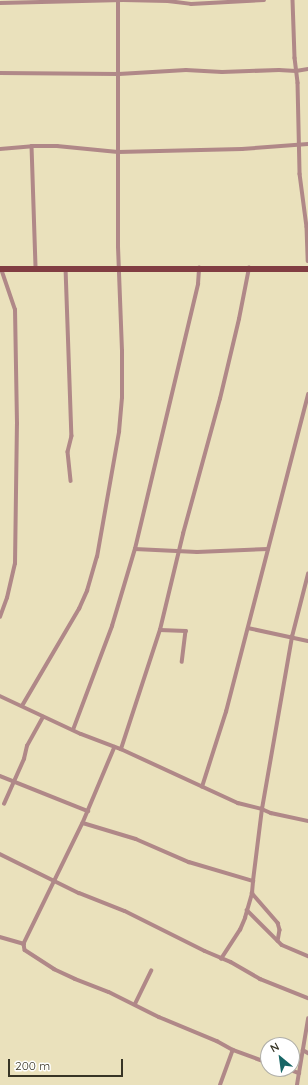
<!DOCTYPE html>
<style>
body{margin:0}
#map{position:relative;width:308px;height:1085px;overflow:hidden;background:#eae1bc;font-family:Quicksand,sans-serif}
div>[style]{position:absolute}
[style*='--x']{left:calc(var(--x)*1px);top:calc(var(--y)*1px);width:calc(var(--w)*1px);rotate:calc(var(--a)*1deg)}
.minor>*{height:3.5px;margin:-1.75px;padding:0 1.75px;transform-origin:1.75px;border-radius:1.75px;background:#b08888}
.primary>*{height:5.5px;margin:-2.75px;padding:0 2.75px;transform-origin:2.75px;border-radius:2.75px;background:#813d42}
span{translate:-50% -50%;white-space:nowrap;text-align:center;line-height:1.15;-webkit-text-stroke:3px #fff;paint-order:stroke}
.north{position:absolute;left:260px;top:1037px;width:40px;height:40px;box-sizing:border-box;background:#fff;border:1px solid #afaea8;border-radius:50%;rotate:331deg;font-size:11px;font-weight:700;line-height:16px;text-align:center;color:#373425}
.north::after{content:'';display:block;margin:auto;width:14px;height:18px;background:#166565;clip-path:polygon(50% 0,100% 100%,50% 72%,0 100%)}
.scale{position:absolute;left:8px;top:1059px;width:115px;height:18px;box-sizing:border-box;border:2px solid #373425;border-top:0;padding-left:5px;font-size:12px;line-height:14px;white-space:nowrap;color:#373425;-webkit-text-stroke:3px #fff;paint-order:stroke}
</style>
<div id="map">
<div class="minor">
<i style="--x:293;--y:0;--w:58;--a:88"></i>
<i style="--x:295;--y:58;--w:25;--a:83"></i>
<i style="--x:298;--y:83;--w:91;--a:88.7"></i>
<i style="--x:300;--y:174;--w:53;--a:82.5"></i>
<i style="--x:307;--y:227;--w:34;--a:88"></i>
<i style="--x:0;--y:3;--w:123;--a:-1.4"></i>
<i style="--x:123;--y:0;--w:45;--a:1.3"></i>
<i style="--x:168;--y:1;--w:23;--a:7"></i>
<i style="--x:191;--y:4;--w:73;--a:-3.1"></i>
<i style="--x:0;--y:73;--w:119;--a:0.5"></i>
<i style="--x:119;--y:74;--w:67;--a:-3.4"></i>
<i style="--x:186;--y:70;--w:36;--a:3"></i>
<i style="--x:222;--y:72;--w:57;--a:-2"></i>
<i style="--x:279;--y:70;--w:17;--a:3"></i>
<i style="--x:296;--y:71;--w:12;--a:-9"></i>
<i style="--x:32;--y:146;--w:122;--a:88.1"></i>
<i style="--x:0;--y:149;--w:32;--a:-5"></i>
<i style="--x:32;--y:146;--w:25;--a:0"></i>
<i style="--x:57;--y:146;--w:61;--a:5.6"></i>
<i style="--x:118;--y:152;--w:124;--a:-1.4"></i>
<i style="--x:242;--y:149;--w:66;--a:-4.3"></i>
<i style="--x:66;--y:268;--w:168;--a:88"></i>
<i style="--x:72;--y:436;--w:16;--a:104"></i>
<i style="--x:68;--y:452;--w:29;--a:84"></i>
<i style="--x:135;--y:549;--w:62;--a:2.8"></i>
<i style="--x:197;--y:552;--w:71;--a:-2.4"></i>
<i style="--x:0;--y:617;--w:20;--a:-70"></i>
<i style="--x:7;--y:598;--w:35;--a:-77"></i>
<i style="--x:15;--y:564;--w:140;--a:-89.2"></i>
<i style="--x:17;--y:424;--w:114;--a:-91"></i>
<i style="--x:15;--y:310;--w:43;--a:-108.9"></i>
<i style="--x:248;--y:628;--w:61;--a:12.2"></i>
<i style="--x:160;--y:630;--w:26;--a:2"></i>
<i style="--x:186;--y:631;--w:31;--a:97"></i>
<i style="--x:0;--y:696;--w:89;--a:25.1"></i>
<i style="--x:81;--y:734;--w:43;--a:20.6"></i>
<i style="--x:121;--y:749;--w:129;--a:24.8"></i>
<i style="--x:238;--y:803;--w:25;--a:14"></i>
<i style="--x:262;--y:809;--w:175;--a:-80.1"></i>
<i style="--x:292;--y:637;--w:65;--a:-75.7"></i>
<i style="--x:22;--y:706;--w:113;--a:-59.6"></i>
<i style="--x:79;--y:609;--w:20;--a:-66"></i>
<i style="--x:87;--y:591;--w:35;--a:-74"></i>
<i style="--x:97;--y:557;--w:127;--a:-80"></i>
<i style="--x:119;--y:432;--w:34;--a:-85"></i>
<i style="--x:122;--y:398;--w:47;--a:-90"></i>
<i style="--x:122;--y:351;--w:104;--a:-92.2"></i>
<i style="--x:118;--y:247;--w:247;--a:-90"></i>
<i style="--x:73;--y:730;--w:111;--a:-69.4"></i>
<i style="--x:112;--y:626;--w:80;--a:-73.4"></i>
<i style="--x:135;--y:549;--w:272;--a:-76.6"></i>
<i style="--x:198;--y:284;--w:16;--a:-86"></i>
<i style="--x:115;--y:747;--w:82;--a:112.8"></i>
<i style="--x:83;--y:823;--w:135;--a:116"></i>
<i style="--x:24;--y:944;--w:6;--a:81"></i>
<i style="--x:25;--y:950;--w:35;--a:33"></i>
<i style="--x:54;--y:969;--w:23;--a:25"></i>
<i style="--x:75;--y:979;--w:36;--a:21"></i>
<i style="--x:109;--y:992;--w:56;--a:26.6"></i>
<i style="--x:159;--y:1017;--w:63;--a:22.5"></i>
<i style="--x:217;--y:1041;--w:18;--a:29"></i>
<i style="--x:121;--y:749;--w:125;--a:-71.9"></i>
<i style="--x:160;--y:630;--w:99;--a:-76.5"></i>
<i style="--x:183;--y:534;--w:140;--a:-74.7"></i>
<i style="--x:220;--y:399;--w:82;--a:-76.6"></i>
<i style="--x:239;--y:319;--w:52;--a:-78.9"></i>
<i style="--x:0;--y:776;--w:95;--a:21.7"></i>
<i style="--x:202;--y:787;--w:79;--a:-72.3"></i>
<i style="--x:226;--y:712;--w:328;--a:-75.5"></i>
<i style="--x:4;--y:804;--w:49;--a:-66"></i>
<i style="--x:24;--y:759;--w:13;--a:-77"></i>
<i style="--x:27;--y:746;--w:33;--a:-61"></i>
<i style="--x:83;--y:823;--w:55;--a:16.8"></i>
<i style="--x:136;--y:839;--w:58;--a:23.5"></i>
<i style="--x:189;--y:862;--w:67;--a:16.5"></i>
<i style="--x:253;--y:881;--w:73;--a:-82.9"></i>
<i style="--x:262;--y:809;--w:10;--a:24"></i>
<i style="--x:271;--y:813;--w:38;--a:12"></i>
<i style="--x:0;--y:854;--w:88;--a:26.3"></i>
<i style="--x:79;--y:893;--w:49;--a:21.4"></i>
<i style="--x:125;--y:911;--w:89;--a:26.6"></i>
<i style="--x:205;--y:951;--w:28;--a:23"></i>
<i style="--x:231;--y:962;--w:34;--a:30"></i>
<i style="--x:260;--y:979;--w:52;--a:21.6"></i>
<i style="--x:252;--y:893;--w:40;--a:49"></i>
<i style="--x:278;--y:923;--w:7;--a:74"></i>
<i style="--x:280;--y:930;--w:11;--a:100"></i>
<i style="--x:247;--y:910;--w:49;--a:45"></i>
<i style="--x:282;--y:945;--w:28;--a:23"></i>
<i style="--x:0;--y:937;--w:25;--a:16"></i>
<i style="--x:221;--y:959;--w:35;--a:-57"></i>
<i style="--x:240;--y:930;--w:13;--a:-67"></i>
<i style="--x:245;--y:918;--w:26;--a:-74"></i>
<i style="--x:252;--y:893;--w:12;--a:-85"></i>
<i style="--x:135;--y:1004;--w:37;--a:-64"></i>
<i style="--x:303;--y:1050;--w:6;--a:31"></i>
<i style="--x:288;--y:1069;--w:12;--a:20"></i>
<i style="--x:299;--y:1073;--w:55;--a:-80.5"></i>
<i style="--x:220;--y:1085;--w:37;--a:-70"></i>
<i style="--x:233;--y:1050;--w:37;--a:20"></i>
<i style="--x:297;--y:1085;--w:12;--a:-81"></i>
</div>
<div class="primary">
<i style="--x:0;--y:269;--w:308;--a:0"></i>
</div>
<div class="north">N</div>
<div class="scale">200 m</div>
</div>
